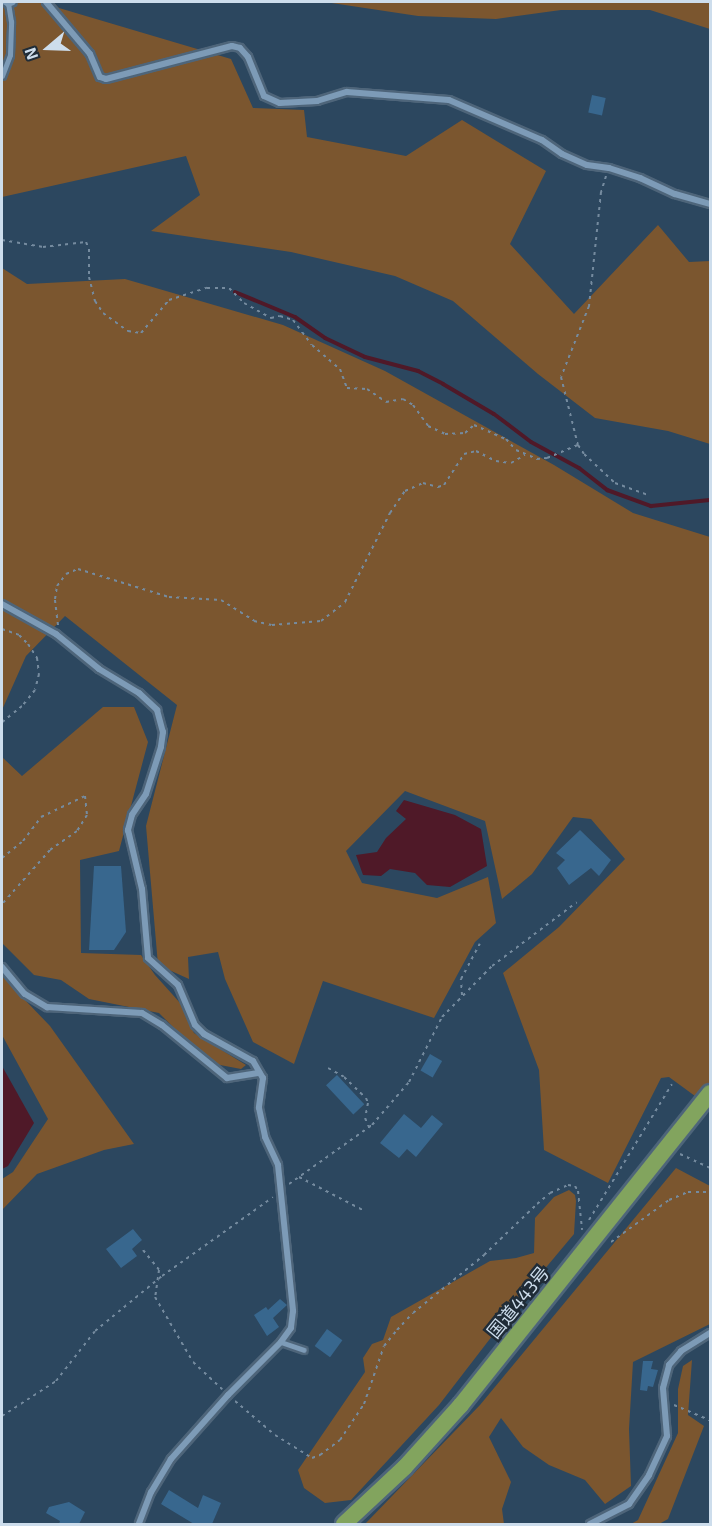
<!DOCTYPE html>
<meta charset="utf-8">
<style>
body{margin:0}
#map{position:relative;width:712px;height:1526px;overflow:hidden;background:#2c475f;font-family:"Exo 2","Noto Sans JP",sans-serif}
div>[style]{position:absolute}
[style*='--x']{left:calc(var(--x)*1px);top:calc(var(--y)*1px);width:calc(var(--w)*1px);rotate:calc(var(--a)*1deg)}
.green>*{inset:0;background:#7b562f}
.water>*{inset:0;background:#4f1928}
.stream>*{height:4px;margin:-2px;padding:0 2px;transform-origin:2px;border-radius:2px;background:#4f1928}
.building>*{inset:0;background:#38678e;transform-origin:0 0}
.path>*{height:2px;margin-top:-1px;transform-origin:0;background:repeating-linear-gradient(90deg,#758b9f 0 3px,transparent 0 7.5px)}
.roads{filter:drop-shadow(2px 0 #4e657a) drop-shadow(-2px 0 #4e657a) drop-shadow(0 2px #4e657a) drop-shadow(0 -2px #4e657a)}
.service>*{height:4.5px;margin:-2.25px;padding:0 2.25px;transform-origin:2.25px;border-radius:2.25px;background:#7d9bb7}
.minor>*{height:6px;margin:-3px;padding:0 3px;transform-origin:3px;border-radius:3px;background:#7d9bb7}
.trunk>*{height:16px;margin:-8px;padding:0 8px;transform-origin:8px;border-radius:8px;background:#82a45e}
span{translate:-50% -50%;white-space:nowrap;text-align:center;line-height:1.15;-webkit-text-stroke:5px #202c37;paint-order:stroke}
.street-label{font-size:18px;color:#cdddec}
.frame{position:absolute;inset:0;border:3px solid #cdddec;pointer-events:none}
.north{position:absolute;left:18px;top:18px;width:60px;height:60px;-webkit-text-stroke:4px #202c37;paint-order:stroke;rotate:251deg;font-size:16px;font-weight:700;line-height:24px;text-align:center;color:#cdddec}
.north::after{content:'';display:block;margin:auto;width:21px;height:27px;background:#cdddec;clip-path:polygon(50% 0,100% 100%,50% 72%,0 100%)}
</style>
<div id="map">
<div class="green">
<i style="clip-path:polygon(2px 2px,53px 2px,59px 8px,231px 59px,253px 108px,304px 110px,307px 137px,406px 156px,462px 120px,546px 171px,510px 244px,574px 314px,658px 225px,689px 262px,710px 261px,710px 444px,668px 431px,595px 418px,538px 374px,453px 301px,395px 276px,291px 252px,151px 231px,200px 195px,186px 156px,2px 197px)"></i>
<i style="clip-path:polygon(325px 2px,710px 2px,710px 29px,650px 10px,561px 10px,496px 19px,418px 16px)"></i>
<i style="clip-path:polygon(2px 268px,27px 284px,125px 279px,283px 325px,385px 371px,554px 465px,633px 513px,710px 537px,710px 1107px,669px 1077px,661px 1078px,608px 1183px,544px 1150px,539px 1070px,503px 973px,559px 927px,625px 859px,591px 819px,573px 817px,532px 874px,502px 899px,485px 821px,405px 791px,346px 851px,362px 883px,437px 898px,488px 877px,496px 923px,475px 942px,434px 1018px,323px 981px,294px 1064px,253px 1042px,225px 979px,218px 952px,188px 957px,189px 979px,158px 965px,146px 826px,177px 705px,65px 616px,26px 656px,2px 710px)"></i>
<i style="clip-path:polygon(103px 707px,134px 707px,148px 742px,119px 851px,80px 860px,81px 953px,141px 955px,155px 975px,181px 1004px,194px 1033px,246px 1065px,241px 1069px,220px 1065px,201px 1055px,159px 1013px,89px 999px,61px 980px,34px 975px,2px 943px,2px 757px,22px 776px)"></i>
<i style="clip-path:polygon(2px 976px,50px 1026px,134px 1144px,104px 1150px,37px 1174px,2px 1210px,2px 1179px,13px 1172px,48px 1119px,2px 1035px)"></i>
<i style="clip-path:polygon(676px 1168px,710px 1186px,710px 1324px,633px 1362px,629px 1429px,631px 1486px,605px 1504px,585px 1480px,549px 1465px,523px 1447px,501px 1418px,489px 1437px,511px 1482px,502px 1509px,504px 1524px,365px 1524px,480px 1405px)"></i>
<i style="clip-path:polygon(569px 1190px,575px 1195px,576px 1201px,574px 1234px,533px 1283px,439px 1405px,351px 1500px,325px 1503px,304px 1488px,298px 1470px,365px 1372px,363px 1358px,372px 1344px,383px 1340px,391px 1317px,490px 1261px,516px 1258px,534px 1253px,535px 1218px,554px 1197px)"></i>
<i style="clip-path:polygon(692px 1360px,688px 1415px,704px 1426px,668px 1519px,659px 1524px,631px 1524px,638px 1520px,678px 1433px,678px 1389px,683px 1366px)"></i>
</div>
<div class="water">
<i style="clip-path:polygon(404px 800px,455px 815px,481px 829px,487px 866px,450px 887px,427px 885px,415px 873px,390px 869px,381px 876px,363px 875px,356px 855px,377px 852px,386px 838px,406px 819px,396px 811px)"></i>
<i style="clip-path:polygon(2px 1066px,34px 1123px,8px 1166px,2px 1169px)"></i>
</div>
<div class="stream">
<i style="--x:235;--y:292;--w:65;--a:22.6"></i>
<i style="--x:295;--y:317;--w:37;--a:35"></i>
<i style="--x:325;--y:338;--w:44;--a:25.4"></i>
<i style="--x:365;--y:357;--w:55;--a:14.8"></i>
<i style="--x:418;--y:371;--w:28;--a:27"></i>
<i style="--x:443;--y:384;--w:59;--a:30.5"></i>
<i style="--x:494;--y:414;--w:46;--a:37.1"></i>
<i style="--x:531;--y:442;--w:55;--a:28.4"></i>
<i style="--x:579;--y:468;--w:36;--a:38"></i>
<i style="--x:607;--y:490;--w:47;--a:20"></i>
<i style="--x:651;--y:506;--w:59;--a:-5.8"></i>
</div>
<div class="building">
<i style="left:592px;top:95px;width:14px;height:18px;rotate:12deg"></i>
<i style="clip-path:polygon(580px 830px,611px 860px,599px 876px,591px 868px,569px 885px,557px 868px,565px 860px,556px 853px)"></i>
<i style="clip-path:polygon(94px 866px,121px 866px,126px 932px,114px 950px,89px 950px)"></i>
<i style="left:430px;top:1054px;width:14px;height:19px;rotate:30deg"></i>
<i style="left:337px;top:1075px;width:40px;height:15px;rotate:47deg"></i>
<i style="clip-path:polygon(404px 1114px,421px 1128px,432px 1115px,443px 1124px,416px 1157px,407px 1149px,399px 1158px,380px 1143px)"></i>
<i style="clip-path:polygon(133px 1229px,142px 1240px,132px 1249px,137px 1256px,121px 1268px,106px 1249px)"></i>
<i style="clip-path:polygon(280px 1299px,287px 1305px,273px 1318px,279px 1327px,267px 1336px,254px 1315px,266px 1307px,268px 1310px)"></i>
<i style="left:327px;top:1329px;width:19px;height:21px;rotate:36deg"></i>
<i style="clip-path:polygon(643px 1361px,653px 1361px,651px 1369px,658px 1370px,653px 1387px,648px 1386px,647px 1391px,640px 1390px)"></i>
<i style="clip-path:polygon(169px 1490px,198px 1508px,203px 1495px,221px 1503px,212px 1524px,194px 1524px,161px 1504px)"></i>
<i style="clip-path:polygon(69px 1502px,85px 1512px,79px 1524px,59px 1524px,60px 1521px,46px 1513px,49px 1507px)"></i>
</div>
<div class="path">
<i style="--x:606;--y:176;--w:17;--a:107"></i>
<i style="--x:601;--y:192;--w:115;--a:96"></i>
<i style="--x:589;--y:306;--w:76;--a:111.5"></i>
<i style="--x:561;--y:377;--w:70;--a:76"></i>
<i style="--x:578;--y:445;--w:11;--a:56"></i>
<i style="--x:584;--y:454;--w:42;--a:43.1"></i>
<i style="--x:615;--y:483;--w:37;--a:20"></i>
<i style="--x:2;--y:240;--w:42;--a:9.7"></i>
<i style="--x:43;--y:247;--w:43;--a:-6.6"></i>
<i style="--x:86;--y:242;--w:8;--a:67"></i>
<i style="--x:89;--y:249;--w:28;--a:90"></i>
<i style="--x:89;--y:277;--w:25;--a:76"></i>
<i style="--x:95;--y:301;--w:14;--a:56"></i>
<i style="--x:103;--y:313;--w:31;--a:36"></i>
<i style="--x:128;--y:331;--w:13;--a:9"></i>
<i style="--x:141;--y:333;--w:43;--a:-49.7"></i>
<i style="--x:169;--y:300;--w:40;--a:-18"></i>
<i style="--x:207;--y:288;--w:22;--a:0"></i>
<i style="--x:229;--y:288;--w:21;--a:45"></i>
<i style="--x:244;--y:303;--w:31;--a:29"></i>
<i style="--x:271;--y:318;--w:9;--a:-13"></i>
<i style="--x:280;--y:316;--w:14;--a:17"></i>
<i style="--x:293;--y:320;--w:31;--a:53"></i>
<i style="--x:312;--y:345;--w:37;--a:41"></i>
<i style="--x:340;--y:369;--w:20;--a:70"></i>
<i style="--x:347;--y:388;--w:20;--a:3"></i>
<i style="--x:367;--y:389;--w:23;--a:34"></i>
<i style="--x:386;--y:402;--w:17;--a:-10"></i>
<i style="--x:403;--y:399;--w:12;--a:31"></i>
<i style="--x:413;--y:405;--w:26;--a:54"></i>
<i style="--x:428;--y:426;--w:19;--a:25"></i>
<i style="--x:445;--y:434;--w:20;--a:-3"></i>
<i style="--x:465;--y:433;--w:12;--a:-42"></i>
<i style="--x:474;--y:425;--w:35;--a:24"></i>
<i style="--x:506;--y:439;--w:15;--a:48"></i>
<i style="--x:516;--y:450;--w:23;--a:23"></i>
<i style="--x:537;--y:459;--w:10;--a:-6"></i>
<i style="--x:547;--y:458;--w:34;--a:-23"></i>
<i style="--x:58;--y:625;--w:26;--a:-97"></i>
<i style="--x:55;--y:599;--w:13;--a:-81"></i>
<i style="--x:57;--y:586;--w:15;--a:-53"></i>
<i style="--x:66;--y:574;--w:13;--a:-23"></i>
<i style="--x:78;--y:569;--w:95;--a:17.1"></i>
<i style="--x:169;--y:597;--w:52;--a:3.3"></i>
<i style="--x:221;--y:600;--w:39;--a:32"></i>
<i style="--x:254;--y:621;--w:18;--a:13"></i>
<i style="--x:272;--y:625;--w:49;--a:-4.7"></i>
<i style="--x:321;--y:621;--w:31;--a:-38"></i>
<i style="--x:345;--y:602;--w:100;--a:-63.2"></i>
<i style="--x:390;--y:513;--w:27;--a:-56"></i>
<i style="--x:405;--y:491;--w:20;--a:-24"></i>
<i style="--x:423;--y:483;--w:16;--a:15"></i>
<i style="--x:438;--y:487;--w:6;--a:-18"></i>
<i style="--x:444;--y:485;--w:37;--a:-57"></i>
<i style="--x:464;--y:454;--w:12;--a:-14"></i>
<i style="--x:476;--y:451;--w:22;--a:27"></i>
<i style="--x:496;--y:461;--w:15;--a:8"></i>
<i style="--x:511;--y:463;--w:16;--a:-30"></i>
<i style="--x:2;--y:629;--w:18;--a:19"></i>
<i style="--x:19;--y:635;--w:13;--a:45"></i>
<i style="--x:28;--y:644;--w:17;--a:57"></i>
<i style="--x:37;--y:658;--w:16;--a:83"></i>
<i style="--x:39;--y:674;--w:16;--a:104"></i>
<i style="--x:35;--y:690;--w:21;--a:129"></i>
<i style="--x:22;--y:706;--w:26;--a:141"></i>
<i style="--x:2;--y:858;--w:27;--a:-39"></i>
<i style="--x:23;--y:841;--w:30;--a:-53"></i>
<i style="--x:41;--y:817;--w:49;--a:-25.5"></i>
<i style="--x:85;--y:796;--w:19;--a:84"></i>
<i style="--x:87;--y:815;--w:19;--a:122"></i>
<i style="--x:77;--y:831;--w:33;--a:145"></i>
<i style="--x:50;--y:850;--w:72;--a:131.6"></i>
<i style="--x:462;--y:995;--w:16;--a:-94"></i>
<i style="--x:461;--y:979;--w:40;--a:-62"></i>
<i style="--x:328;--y:1068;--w:18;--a:29"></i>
<i style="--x:344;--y:1077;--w:30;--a:44"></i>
<i style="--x:366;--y:1098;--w:5;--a:68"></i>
<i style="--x:368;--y:1103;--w:15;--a:101"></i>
<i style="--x:365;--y:1118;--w:10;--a:66"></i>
<i style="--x:680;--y:1154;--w:33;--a:25"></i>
<i style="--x:299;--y:1177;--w:72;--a:27.3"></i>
<i style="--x:289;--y:1184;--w:102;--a:-35.4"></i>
<i style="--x:372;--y:1125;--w:57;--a:-49.3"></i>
<i style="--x:409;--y:1082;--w:73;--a:-63.1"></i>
<i style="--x:442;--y:1017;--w:71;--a:-45.6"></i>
<i style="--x:492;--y:966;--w:106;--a:-37"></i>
<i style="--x:589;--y:1220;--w:159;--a:-58.6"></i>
<i style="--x:611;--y:1242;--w:72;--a:-35.9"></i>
<i style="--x:669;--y:1200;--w:21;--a:-23"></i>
<i style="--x:688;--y:1192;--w:22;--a:0"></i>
<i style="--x:143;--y:1250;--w:26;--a:51"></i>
<i style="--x:159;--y:1270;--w:27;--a:98"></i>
<i style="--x:155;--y:1297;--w:75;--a:59.7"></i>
<i style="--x:193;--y:1362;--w:40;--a:43"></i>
<i style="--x:235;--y:1401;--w:52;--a:40.4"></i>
<i style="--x:275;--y:1435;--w:44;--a:31.9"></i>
<i style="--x:312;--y:1458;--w:9;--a:-21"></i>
<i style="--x:320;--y:1455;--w:25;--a:-37"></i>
<i style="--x:340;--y:1440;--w:43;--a:-56.3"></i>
<i style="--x:364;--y:1404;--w:61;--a:-71"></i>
<i style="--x:384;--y:1346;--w:21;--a:-51"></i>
<i style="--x:397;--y:1330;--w:23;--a:-47"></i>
<i style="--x:413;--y:1313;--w:92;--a:-39.2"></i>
<i style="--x:484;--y:1255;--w:74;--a:-43.9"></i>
<i style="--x:537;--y:1204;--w:17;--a:-40"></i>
<i style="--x:550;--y:1193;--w:20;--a:-24"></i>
<i style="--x:568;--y:1185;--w:7;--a:8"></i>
<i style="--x:575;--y:1186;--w:6;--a:59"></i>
<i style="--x:578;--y:1191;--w:39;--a:84"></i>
<i style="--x:674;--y:1405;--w:39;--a:23"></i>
<i style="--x:2;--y:1416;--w:64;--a:-32.9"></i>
<i style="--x:56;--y:1381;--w:63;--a:-52"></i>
<i style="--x:95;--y:1331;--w:87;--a:-39.4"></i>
<i style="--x:162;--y:1276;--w:136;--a:-35.4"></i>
</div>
<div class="roads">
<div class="service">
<i style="--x:2;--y:76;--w:22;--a:-69"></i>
<i style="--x:10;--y:55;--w:33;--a:-88"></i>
<i style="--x:11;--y:22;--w:18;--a:-99"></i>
<i style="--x:8;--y:4;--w:4;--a:-153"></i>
<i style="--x:281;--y:1342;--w:24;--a:19"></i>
</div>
<div class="minor">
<i style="--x:46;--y:2;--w:68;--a:49.8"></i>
<i style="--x:90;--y:54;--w:25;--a:67"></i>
<i style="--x:100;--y:77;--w:6;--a:18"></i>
<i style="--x:106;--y:79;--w:130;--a:-14.7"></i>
<i style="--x:232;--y:46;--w:8;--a:14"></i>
<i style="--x:240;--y:48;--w:12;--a:48"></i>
<i style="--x:248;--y:57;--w:42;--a:67.7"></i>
<i style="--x:264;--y:96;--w:17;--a:24"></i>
<i style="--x:280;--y:103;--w:37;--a:-3"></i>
<i style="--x:317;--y:101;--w:31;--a:-17"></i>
<i style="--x:347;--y:92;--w:102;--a:4.5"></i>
<i style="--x:449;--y:100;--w:101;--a:23.3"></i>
<i style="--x:542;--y:140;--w:24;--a:35"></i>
<i style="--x:562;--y:154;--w:27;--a:24"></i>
<i style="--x:587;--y:165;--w:22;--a:8"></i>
<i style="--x:609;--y:168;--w:33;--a:18"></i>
<i style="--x:640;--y:178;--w:38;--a:25"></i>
<i style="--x:675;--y:194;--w:36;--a:16"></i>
<i style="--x:8;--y:4;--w:5;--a:-22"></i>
<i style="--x:2;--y:604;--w:62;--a:29.1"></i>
<i style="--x:56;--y:634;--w:55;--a:39.1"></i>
<i style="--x:99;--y:669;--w:47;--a:31"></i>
<i style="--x:139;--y:693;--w:25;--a:43"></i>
<i style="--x:157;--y:710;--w:23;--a:75"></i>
<i style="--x:163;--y:732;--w:15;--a:98"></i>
<i style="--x:161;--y:747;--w:49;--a:107.7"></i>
<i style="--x:146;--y:794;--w:25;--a:124"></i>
<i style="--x:132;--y:815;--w:16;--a:105"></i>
<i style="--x:128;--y:830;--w:61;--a:76.7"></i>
<i style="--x:142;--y:889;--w:69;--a:85"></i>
<i style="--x:148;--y:958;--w:40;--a:42"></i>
<i style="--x:178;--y:985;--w:43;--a:67"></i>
<i style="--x:195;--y:1025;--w:13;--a:45"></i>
<i style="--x:204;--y:1034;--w:56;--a:28.9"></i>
<i style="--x:253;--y:1061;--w:20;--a:60"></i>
<i style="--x:263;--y:1078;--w:30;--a:98"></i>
<i style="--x:259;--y:1108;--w:30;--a:78"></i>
<i style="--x:265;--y:1137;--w:31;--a:65"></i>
<i style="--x:278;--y:1165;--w:147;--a:84.1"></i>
<i style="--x:293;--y:1311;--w:17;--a:97"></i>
<i style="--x:291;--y:1328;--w:17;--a:126"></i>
<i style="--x:281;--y:1342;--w:75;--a:135"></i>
<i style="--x:228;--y:1395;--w:86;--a:131.7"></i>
<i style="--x:171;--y:1459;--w:39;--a:121"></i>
<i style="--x:151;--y:1492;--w:34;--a:111"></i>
<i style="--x:2;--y:967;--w:35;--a:50"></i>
<i style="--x:25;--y:994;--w:26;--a:31"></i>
<i style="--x:47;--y:1007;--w:95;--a:3.6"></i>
<i style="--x:142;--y:1013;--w:23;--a:31"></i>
<i style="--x:162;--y:1025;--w:84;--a:39.2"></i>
<i style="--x:227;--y:1078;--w:33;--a:-9"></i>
<i style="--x:590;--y:1524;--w:44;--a:-27.1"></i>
<i style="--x:629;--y:1504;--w:35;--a:-55"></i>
<i style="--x:649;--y:1475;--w:43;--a:-65.2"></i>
<i style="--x:667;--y:1436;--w:48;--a:-94.8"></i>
<i style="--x:663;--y:1388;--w:24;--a:-75"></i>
<i style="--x:669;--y:1365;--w:18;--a:-49"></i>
<i style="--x:681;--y:1351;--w:34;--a:-32"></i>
</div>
<div class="trunk">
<i style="--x:344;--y:1524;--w:83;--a:-43.1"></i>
<i style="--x:405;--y:1467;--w:84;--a:-47.9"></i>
<i style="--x:461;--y:1405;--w:399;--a:-51.4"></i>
</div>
</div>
<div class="street-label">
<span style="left:518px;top:1302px;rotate:-51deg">国道443号</span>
</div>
<div class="frame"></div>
<div class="north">N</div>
</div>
